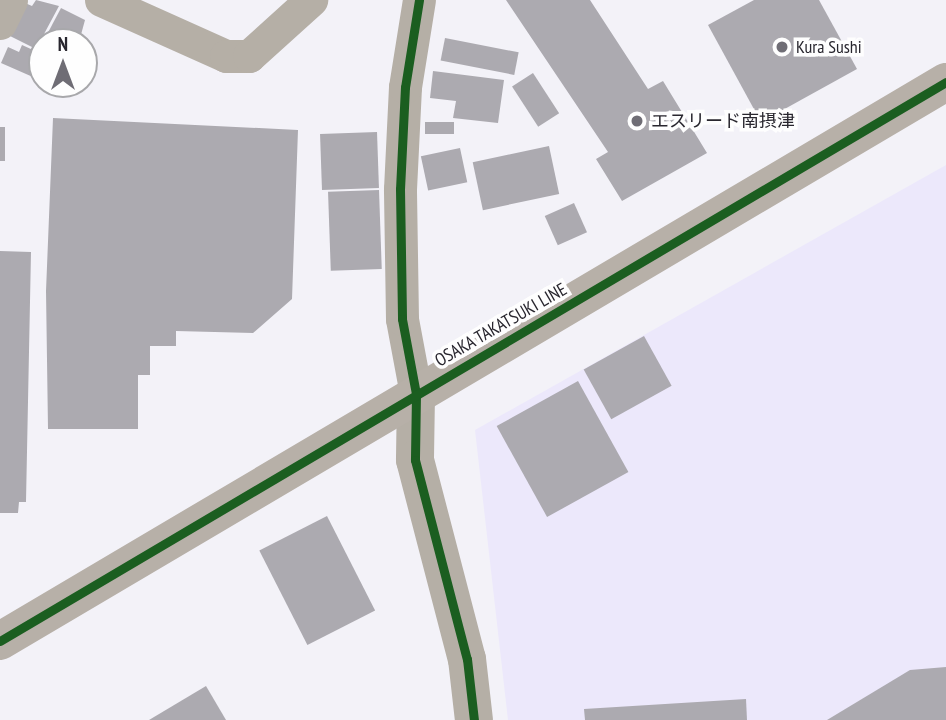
<!DOCTYPE html>
<meta charset="utf-8">
<style>
body{margin:0}
#map{position:relative;width:946px;height:720px;overflow:hidden;background:#f3f2f8;font-family:"PT Sans Narrow","Noto Sans JP",sans-serif}
div>[style]{position:absolute}
[style*='--x']{left:calc(var(--x)*1px);top:calc(var(--y)*1px);width:calc(var(--w)*1px);rotate:calc(var(--a)*1deg)}
.built>*{inset:0;background:#ece8fb}
.building>*{inset:0;background:#acaab0;transform-origin:0 0}
.minor>*{height:33px;margin:-16.5px;padding:0 16.5px;transform-origin:16.5px;border-radius:16.5px;background:#b5afa6}
.tertiary>*{height:38px;margin:-19px;padding:0 19px;transform-origin:19px;border-radius:19px;background:#b5afa6}
.primary>*{height:38px;margin:-19px;padding:0 19px;transform-origin:19px;border-radius:19px;background:#b7b0a8}
.cycleway>*{height:9px;margin:-4.5px;padding:0 4.5px;transform-origin:4.5px;border-radius:4.5px;background:#1b5e20}
.dots>*{width:19px;height:19px;translate:-50% -50%;box-sizing:border-box;border:4px solid #fefefe;border-radius:50%}
span{translate:-50% -50%;white-space:nowrap;text-align:center;line-height:1.15;-webkit-text-stroke:7px #fefefe;paint-order:stroke}
.poi-label{font-size:18px;color:#28262e}
.left{translate:0 -50%;text-align:left}
.street-label{font-size:18px;color:#28262e}
.north{position:absolute;left:28px;top:28px;width:70px;height:70px;box-sizing:border-box;background:#fefefe;border:2px solid #a8a8ab;border-radius:50%;rotate:0deg;font-size:19px;font-weight:700;line-height:28px;text-align:center;color:#28262e}
.north::after{content:'';display:block;margin:auto;width:24px;height:32px;background:#6f6d75;clip-path:polygon(50% 0,100% 100%,50% 72%,0 100%)}
</style>
<div id="map">
<div class="built">
<i style="clip-path:polygon(946px 165px,946px 720px,508px 720px,475px 430px)"></i>
</div>
<div class="building">
<i style="clip-path:polygon(36px 0,59px 6px,36px 49px,8px 35px,25px 3px,32px 6px)"></i>
<i style="clip-path:polygon(506px 0,590px 0,648px 89px,663px 81px,707px 153px,622px 201px,596px 159px,608px 152px)"></i>
<i style="clip-path:polygon(754px 0,819px 0,857px 69px,761px 122px,708px 25px)"></i>
<i style="clip-path:polygon(61px 8px,85px 20px,79px 42px,43px 42px)"></i>
<i style="left:445px;top:38px;width:75px;height:23px;rotate:11deg"></i>
<i style="clip-path:polygon(22px 45px,42px 54px,42px 81px,1px 63px,8px 47px,19px 52px)"></i>
<i style="clip-path:polygon(433px 71px,504px 80px,498px 123px,453px 118px,456px 101px,430px 98px)"></i>
<i style="left:533px;top:73px;width:48px;height:25px;rotate:57deg"></i>
<i style="clip-path:polygon(53px 118px,298px 130px,292px 299px,253px 333px,176px 331px,176px 346px,150px 346px,150px 375px,138px 375px,138px 429px,48px 429px,46px 291px)"></i>
<i style="left:425px;top:122px;width:29px;height:12px"></i>
<i style="left:0;top:127px;width:5px;height:34px"></i>
<i style="left:377px;top:132px;width:56px;height:57px;rotate:88deg"></i>
<i style="left:549px;top:146px;width:49px;height:78px;rotate:78deg"></i>
<i style="left:460px;top:148px;width:35px;height:40px;rotate:78deg"></i>
<i style="left:379px;top:190px;width:79px;height:51px;rotate:88deg"></i>
<i style="left:574px;top:203px;width:32px;height:32px;rotate:66deg"></i>
<i style="clip-path:polygon(0 251px,31px 252px,26px 502px,19px 502px,18px 513px,0 513px)"></i>
<i style="left:644px;top:336px;width:57px;height:69px;rotate:61deg"></i>
<i style="left:578px;top:381px;width:104px;height:93px;rotate:61deg"></i>
<i style="left:327px;top:516px;width:106px;height:76px;rotate:63deg"></i>
<i style="clip-path:polygon(946px 667px,946px 720px,827px 720px,910px 670px)"></i>
<i style="clip-path:polygon(206px 686px,226px 720px,149px 720px)"></i>
<i style="clip-path:polygon(746px 699px,747px 720px,585px 720px,584px 709px)"></i>
</div>
<div class="minor">
<i style="--x:101;--y:0;--w:137;--a:24.1"></i>
<i style="--x:226;--y:56;--w:23;--a:0"></i>
<i style="--x:249;--y:56;--w:84;--a:-42.1"></i>
<i style="--x:0;--y:23;--w:25;--a:-64"></i>
<i style="--x:416;--y:394;--w:76;--a:-100.6"></i>
<i style="--x:402;--y:319;--w:130;--a:-90.9"></i>
<i style="--x:400;--y:189;--w:102;--a:-87.2"></i>
<i style="--x:405;--y:87;--w:88;--a:-80.9"></i>
</div>
<div class="tertiary">
<i style="--x:416;--y:394;--w:66;--a:90.9"></i>
<i style="--x:415;--y:460;--w:206;--a:75.4"></i>
<i style="--x:467;--y:659;--w:61;--a:83.5"></i>
</div>
<div class="primary">
<i style="--x:0;--y:641;--w:1099;--a:-30.58"></i>
</div>
<div class="cycleway">
<i style="--x:419;--y:0;--w:88;--a:99.1"></i>
<i style="--x:405;--y:87;--w:102;--a:92.8"></i>
<i style="--x:400;--y:189;--w:130;--a:89.1"></i>
<i style="--x:402;--y:319;--w:76;--a:79.4"></i>
<i style="--x:416;--y:394;--w:66;--a:90.9"></i>
<i style="--x:415;--y:460;--w:206;--a:75.4"></i>
<i style="--x:467;--y:659;--w:61;--a:83.5"></i>
<i style="--x:0;--y:641;--w:1099;--a:-30.58"></i>
</div>
<div class="dots">
<i style="left:782px;top:47px;background:#6f6d75"></i>
<i style="left:637px;top:121px;background:#6f6d75"></i>
</div>
<div class="poi-label">
<span class="left" style="left:796px;top:47px">Kura Sushi</span>
<span class="left" style="left:651px;top:121px">エスリード南摂津</span>
</div>
<div class="street-label">
<span style="left:501px;top:325px;rotate:-30deg">OSAKA TAKATSUKI LINE</span>
</div>
<div class="north">N</div>
</div>
